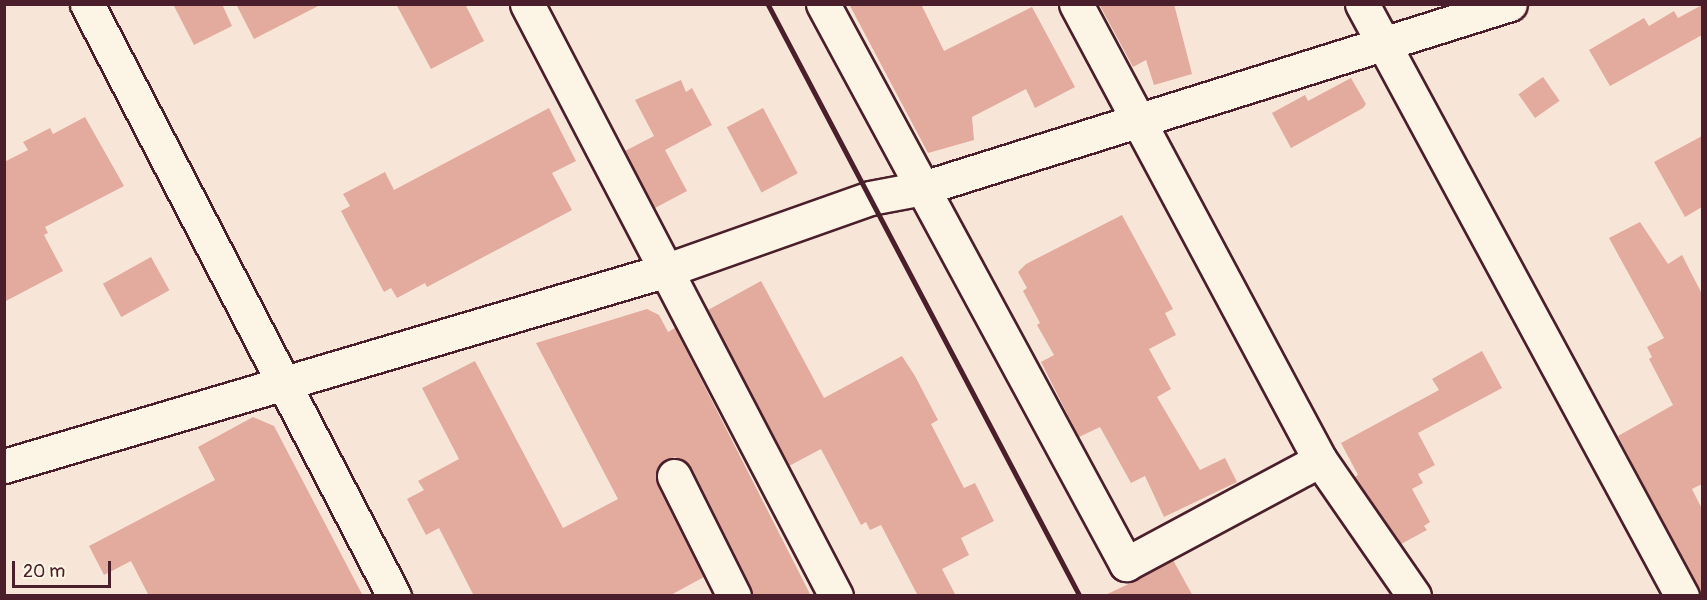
<!DOCTYPE html>
<style>
body{margin:0}
#map{position:relative;width:1707px;height:600px;overflow:hidden;background:#f7e6d7;font-family:Pangolin,sans-serif}
div>[style]{position:absolute}
[style*='--x']{left:calc(var(--x)*1px);top:calc(var(--y)*1px);width:calc(var(--w)*1px);rotate:calc(var(--a)*1deg)}
.building>*{inset:0;background:#e3aa9e;transform-origin:0 0}
.roads{filter:drop-shadow(2px 0 #4a1f2b) drop-shadow(-2px 0 #4a1f2b) drop-shadow(0 2px #4a1f2b) drop-shadow(0 -2px #4a1f2b)}
.street>*{height:33px;margin:-16.5px;padding:0 16.5px;transform-origin:16.5px;border-radius:16.5px;background:#fcf5e5}
.secondary>*{height:33px;margin:-16.5px;padding:0 16.5px;transform-origin:16.5px;border-radius:16.5px;background:#fcf5e5}
.rail>*{height:4.5px;margin:-2.25px;padding:0 2.25px;transform-origin:2.25px;border-radius:2.25px;background:#4a1f2b}
span{translate:-50% -50%;white-space:nowrap;text-align:center;line-height:1.15;-webkit-text-stroke:4.5px #fcf5e5;paint-order:stroke}
.frame{position:absolute;inset:0;border:6px solid #4a1f2b;pointer-events:none}
.scale{position:absolute;left:12px;top:561px;width:99px;height:27px;box-sizing:border-box;border:3px solid #4a1f2b;border-top:0;padding-left:8px;font-size:18px;line-height:21px;white-space:nowrap;color:#4a1f2b;-webkit-text-stroke:4px #fcf5e5;paint-order:stroke}
</style>
<div id="map">
<div class="building">
<i style="clip-path:polygon(173px 4px,222px 4px,232px 26px,194px 45px)"></i>
<i style="clip-path:polygon(236px 4px,322px 4px,254px 39px)"></i>
<i style="clip-path:polygon(396px 4px,465px 4px,484px 41px,431px 69px)"></i>
<i style="clip-path:polygon(849px 4px,921px 4px,944px 51px,1032px 7px,1075px 87px,1035px 108px,1026px 89px,972px 117px,974px 140px,928px 153px)"></i>
<i style="clip-path:polygon(1099px 4px,1174px 4px,1192px 74px,1154px 85px,1146px 60px,1133px 67px)"></i>
<i style="clip-path:polygon(1702px 5px,1702px 35px,1610px 86px,1589px 50px,1644px 18px,1649px 26px,1674px 11px,1678px 18px)"></i>
<i style="left:1543px;top:77px;width:29px;height:30px;rotate:55deg"></i>
<i style="clip-path:polygon(1351px 78px,1366px 104px,1363px 108px,1291px 148px,1272px 113px,1305px 95px,1308px 101px)"></i>
<i style="clip-path:polygon(681px 80px,686px 92px,692px 88px,712px 125px,665px 150px,687px 191px,655px 208px,625px 151px,654px 136px,635px 100px)"></i>
<i style="clip-path:polygon(549px 108px,576px 161px,552px 173px,572px 210px,427px 287px,425px 283px,397px 298px,391px 288px,384px 292px,341px 211px,350px 206px,343px 194px,385px 172px,394px 190px)"></i>
<i style="left:763px;top:108px;width:74px;height:41px;rotate:62deg"></i>
<i style="clip-path:polygon(85px 117px,124px 186px,45px 227px,48px 233px,44px 235px,63px 271px,4px 302px,4px 162px,28px 150px,23px 142px,50px 128px,53px 134px)"></i>
<i style="clip-path:polygon(1702px 136px,1702px 207px,1685px 217px,1654px 162px)"></i>
<i style="clip-path:polygon(1122px 215px,1173px 309px,1165px 313px,1176px 335px,1149px 349px,1171px 389px,1157px 397px,1200px 470px,1225px 458px,1237px 482px,1164px 517px,1145px 476px,1131px 483px,1100px 427px,1079px 437px,1041px 362px,1054px 355px,1037px 325px,1040px 323px,1023px 291px,1027px 288px,1018px 272px,1026px 264px)"></i>
<i style="clip-path:polygon(1640px 222px,1668px 264px,1682px 255px,1702px 294px,1702px 484px,1692px 489px,1702px 509px,1702px 596px,1618px 436px,1673px 405px,1649px 359px,1652px 357px,1647px 347px,1664px 338px,1609px 238px)"></i>
<i style="left:151px;top:257px;width:38px;height:55px;rotate:61deg"></i>
<i style="clip-path:polygon(761px 281px,824px 398px,902px 356px,915px 376px,938px 420px,931px 424px,964px 488px,975px 483px,994px 521px,961px 538px,969px 555px,942px 569px,956px 596px,918px 596px,881px 525px,870px 530px,866px 522px,861px 525px,821px 449px,789px 466px,708px 310px)"></i>
<i style="clip-path:polygon(647px 309px,659px 315px,668px 332px,675px 328px,811px 596px,752px 596px,691px 468px,675px 457px,658px 466px,657px 484px,704px 577px,669px 596px,474px 596px,439px 528px,426px 535px,407px 499px,424px 490px,418px 481px,459px 459px,422px 388px,475px 361px,563px 528px,618px 499px,536px 343px)"></i>
<i style="clip-path:polygon(1482px 351px,1502px 388px,1418px 433px,1435px 465px,1418px 474px,1423px 483px,1412px 489px,1430px 522px,1424px 526px,1427px 530px,1401px 544px,1355px 477px,1358px 475px,1341px 443px,1439px 390px,1432px 379px)"></i>
<i style="clip-path:polygon(253px 417px,274px 426px,363px 596px,149px 596px,131px 561px,104px 575px,89px 546px,215px 480px,198px 447px)"></i>
<i style="clip-path:polygon(1173px 560px,1193px 596px,1103px 596px,1135px 581px)"></i>
</div>
<div class="roads">
<div class="street">
<i style="--x:87;--y:4;--w:667;--a:62.59"></i>
<i style="--x:527;--y:4;--w:668;--a:62.44"></i>
<i style="--x:823;--y:4;--w:637;--a:61.58"></i>
<i style="--x:1126;--y:564;--w:220;--a:-28.2"></i>
<i style="--x:1076;--y:4;--w:517;--a:61.85"></i>
<i style="--x:1320;--y:460;--w:165;--a:55.3"></i>
<i style="--x:1362;--y:4;--w:673;--a:61.61"></i>
<i style="--x:674;--y:476;--w:134;--a:63.4"></i>
</div>
<div class="secondary">
<i style="--x:4;--y:466;--w:691;--a:-16.47"></i>
<i style="--x:667;--y:270;--w:215;--a:-19.5"></i>
<i style="--x:870;--y:198;--w:54;--a:-10.7"></i>
<i style="--x:923;--y:188;--w:615;--a:-17.4"></i>
</div>
</div>
<div class="rail">
<i style="--x:768;--y:4;--w:669;--a:62.21"></i>
</div>
<div class="frame"></div>
<div class="scale">20 m</div>
</div>
